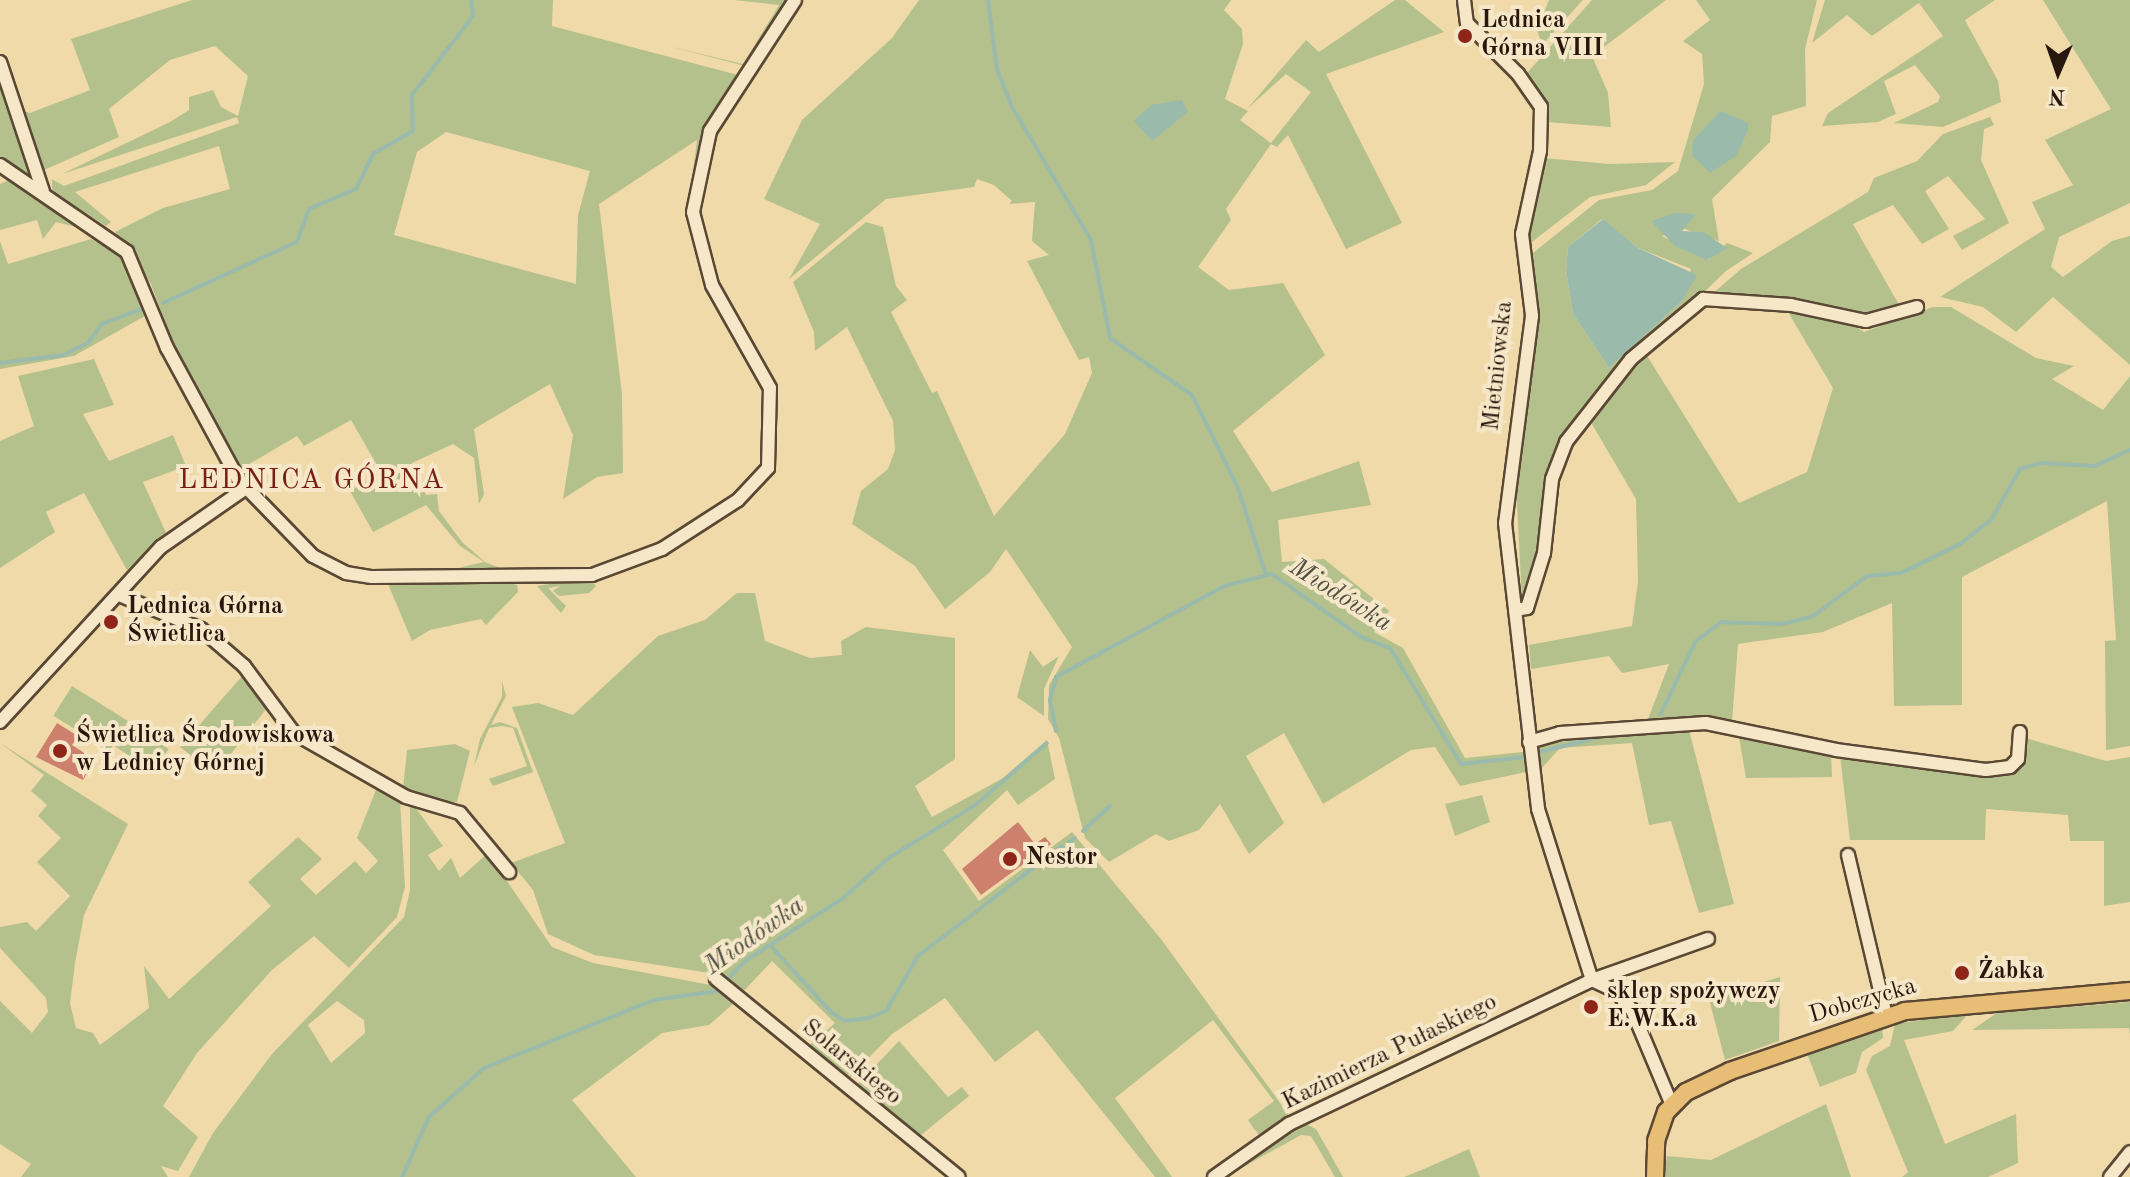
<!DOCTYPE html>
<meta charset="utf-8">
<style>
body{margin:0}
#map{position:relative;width:2130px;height:1177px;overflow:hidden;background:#f0daaa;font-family:"Old Standard TT",serif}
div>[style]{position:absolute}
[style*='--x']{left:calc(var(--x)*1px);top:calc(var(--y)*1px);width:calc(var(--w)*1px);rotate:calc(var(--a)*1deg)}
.green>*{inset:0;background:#b5c18c;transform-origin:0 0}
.water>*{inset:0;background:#9abaac}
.stream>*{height:4px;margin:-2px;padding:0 2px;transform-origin:2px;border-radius:2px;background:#9abaac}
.building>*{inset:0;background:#ce806e}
.roads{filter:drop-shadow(2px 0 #5a4834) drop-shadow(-2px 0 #5a4834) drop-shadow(0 2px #5a4834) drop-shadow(0 -2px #5a4834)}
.minor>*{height:12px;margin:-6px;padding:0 6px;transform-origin:6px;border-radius:6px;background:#f5e7c8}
.major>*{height:16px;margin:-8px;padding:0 8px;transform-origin:8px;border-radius:8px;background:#e8bd75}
.dots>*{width:22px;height:22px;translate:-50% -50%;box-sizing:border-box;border:4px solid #f5e7c8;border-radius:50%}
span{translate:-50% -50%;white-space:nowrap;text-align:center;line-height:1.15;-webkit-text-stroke:8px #f5e7c8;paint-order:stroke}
.poi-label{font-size:24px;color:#28170c;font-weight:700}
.left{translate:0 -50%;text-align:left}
.street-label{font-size:24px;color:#28170c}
.water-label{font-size:26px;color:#505044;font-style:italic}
.quarter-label{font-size:28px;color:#7a1f14;letter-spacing:2px}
.north{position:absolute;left:2018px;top:32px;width:80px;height:80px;-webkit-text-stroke:6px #f5e7c8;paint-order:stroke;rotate:182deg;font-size:22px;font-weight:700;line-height:32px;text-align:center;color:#28170c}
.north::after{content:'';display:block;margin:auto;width:28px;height:36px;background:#28170c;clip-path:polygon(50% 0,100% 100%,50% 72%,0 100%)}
</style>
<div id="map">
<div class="green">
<i style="clip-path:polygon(evenodd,192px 0,553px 0,552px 26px,738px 75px,705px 128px,689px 201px,697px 140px,599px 204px,622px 394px,623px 473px,597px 477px,563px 499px,573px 435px,550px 384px,474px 429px,484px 494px,479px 504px,474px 458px,453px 444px,412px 463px,426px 495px,437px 494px,439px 511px,462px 542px,485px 562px,513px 573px,454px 569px,484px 562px,460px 546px,426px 505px,373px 532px,350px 491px,381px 472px,351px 420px,304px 446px,297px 436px,239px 470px,180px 363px,151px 284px,115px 232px,163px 208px,230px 189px,219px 146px,75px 192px,111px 222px,106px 226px,52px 191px,52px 179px,64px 186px,239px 123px,237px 117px,62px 174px,170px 122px,189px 110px,189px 97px,213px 90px,221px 107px,238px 116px,248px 76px,215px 46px,170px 60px,109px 109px,119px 137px,44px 170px,21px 110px,30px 113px,90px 90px,71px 39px,192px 0,446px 132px,590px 171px,578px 215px,576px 284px,394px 235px,417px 152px,446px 132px)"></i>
<i style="clip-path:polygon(734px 0,791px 0,745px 66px,668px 46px,743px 64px,779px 5px)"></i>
<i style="clip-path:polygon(919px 0,1231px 0,1224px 10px,1242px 29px,1243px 44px,1225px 99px,1248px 111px,1240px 120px,1271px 143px,1311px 92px,1286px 74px,1247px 109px,1306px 40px,1319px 52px,1395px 0,1405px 0,1444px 32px,1326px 74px,1402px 223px,1346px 249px,1288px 135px,1277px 147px,1271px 144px,1226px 209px,1231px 220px,1198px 267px,1229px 290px,1283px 283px,1325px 355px,1233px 431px,1272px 492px,1359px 461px,1371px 505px,1278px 520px,1282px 562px,1324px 559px,1389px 611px,1374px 632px,1403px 648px,1465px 758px,1523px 752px,1526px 772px,1460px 786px,1435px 747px,1411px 750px,1323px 804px,1284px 733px,1246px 756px,1284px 823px,1249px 854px,1220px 804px,1199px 830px,1169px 841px,1156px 834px,1109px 862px,1085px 838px,1059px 738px,1048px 719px,1049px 685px,1072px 647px,1006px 549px,990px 572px,945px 609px,915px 566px,852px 524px,861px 491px,888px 469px,895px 450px,893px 421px,847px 327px,815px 351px,814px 332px,793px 282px,866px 222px,883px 227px,896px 286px,907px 300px,891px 312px,932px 393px,937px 391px,994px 516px,1065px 434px,1092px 373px,1089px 357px,1079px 360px,1027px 261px,1049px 255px,1032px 241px,1035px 202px,1009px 204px,1012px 201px,994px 185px,977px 179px,974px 187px,886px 199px,789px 279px,820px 224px,764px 199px,802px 120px,892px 38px)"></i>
<i style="clip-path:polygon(1549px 0,1583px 0,1542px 45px,1537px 30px)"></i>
<i style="clip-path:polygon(1592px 0,1666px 0,1592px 56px,1608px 93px,1611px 127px,1546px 122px,1547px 104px,1527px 73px)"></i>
<i style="clip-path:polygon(evenodd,1696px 0,1817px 0,1805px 49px,1806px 106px,1772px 116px,1770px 142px,1712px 199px,1719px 241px,1682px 228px,1662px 236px,1708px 260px,1727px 243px,1753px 253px,1726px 271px,1577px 415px,1547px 477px,1542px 533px,1522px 601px,1516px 483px,1538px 331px,1533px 253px,1599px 200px,1652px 190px,1678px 171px,1704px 84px,1702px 54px,1683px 41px,1710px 20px,1696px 0,1602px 219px,1638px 248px,1691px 269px,1681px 302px,1609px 368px,1573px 314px,1566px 270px,1568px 247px,1602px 219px)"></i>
<i style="clip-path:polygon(1825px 0,1995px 0,1965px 20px,1998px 81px,2001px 102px,1943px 127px,1894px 123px,1938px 102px,1940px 96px,1915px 65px,1884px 81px,1896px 114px,1878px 122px,1822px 126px,1828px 113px,1943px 36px,1919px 3px,1872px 36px,1847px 15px,1812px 43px)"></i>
<i style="clip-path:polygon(2043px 0,2130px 0,2130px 203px,2059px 237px,2051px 267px,2063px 277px,2112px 241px,2130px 236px,2130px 365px,2053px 297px,2016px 332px,1983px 307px,1940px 297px,2045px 229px,2032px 202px,2073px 185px,2045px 140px,2111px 109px)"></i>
<i style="clip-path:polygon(0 71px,35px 178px,32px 180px,0 160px)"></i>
<i style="clip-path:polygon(1990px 117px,1994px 125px,1984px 129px,1981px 160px,2009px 223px,1962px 250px,1953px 236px,1985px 219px,1948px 176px,1925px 191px,1949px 229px,1922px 244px,1893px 205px,1853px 224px,1902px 310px,1869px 318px,1712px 294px,1741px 269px,1868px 192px,1874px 178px,1917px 161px,1943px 134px)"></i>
<i style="clip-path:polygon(1543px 158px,1610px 164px,1675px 162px,1646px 185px,1590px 197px,1528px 245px)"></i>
<i style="clip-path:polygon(0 170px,88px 230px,56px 222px,43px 239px,37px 220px,0 230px,0 184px,7px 181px)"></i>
<i style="clip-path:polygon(91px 239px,120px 253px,150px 313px,74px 356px,0 369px,0 241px,8px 264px)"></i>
<i style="clip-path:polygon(1933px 307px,1951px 307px,2036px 358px,2074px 366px,2052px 379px,2103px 410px,2130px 376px,2130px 746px,2106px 750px,2105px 641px,2116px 640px,2107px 501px,1962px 577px,1962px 705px,1894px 706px,1892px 603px,1823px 632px,1738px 644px,1732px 722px,1648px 719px,1669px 664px,1622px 673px,1609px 656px,1531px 669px,1529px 645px,1632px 626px,1638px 581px,1636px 499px,1589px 419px,1644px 351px,1739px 503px,1807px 472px,1833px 388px,1788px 312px,1850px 323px,1864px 332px)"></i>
<i style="clip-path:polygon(94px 359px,114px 405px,83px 414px,109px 461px,173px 435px,186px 466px,143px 482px,167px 535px,127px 570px,84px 493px,46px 512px,55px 532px,0 568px,0 441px,34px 426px,18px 376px)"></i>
<i style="clip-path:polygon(589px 578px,596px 586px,589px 593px,559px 596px,553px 591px,560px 586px,548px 588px,566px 606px,561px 613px,537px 586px)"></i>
<i style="clip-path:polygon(503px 581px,517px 585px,518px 592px,486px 625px,481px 619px,430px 630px,412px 641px,388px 584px)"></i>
<i style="clip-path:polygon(737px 593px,755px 593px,765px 641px,810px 658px,842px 655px,841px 641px,866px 627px,955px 638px,955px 759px,915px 786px,932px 817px,1003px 778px,1047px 740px,1055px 779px,1018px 805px,1007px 790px,943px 850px,979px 901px,1072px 832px,1161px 939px,1291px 1118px,1260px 1136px,1254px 1129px,1248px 1120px,1274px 1101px,1213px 1020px,1115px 1098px,1172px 1177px,1155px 1177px,1037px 1030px,995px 1062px,945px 998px,892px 1034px,847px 1080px,805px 1049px,835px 1023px,772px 961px,741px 994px,716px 974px,594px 955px,548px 934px,533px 890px,511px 863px,565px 843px,512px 707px,538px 703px,573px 715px,658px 636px,705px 620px)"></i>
<i style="clip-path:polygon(213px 647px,246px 674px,267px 708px,215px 774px,180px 747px,243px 675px)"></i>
<i style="clip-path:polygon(1030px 650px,1043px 667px,1059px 656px,1044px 689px,1044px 716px,1017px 697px)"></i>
<i style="clip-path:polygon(502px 681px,506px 696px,491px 725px,500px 722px,517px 728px,533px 772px,493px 786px,489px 779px,527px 766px,513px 728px,502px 726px,489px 728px,474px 766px,480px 739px,502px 697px)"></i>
<i style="left:72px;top:686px;width:66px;height:35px;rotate:32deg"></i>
<i style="left:130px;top:724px;width:46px;height:27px;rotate:33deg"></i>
<i style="clip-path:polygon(1688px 726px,1734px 904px,1699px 913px,1671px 821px,1649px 825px,1632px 743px,1560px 748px,1541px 769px,1535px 745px)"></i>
<i style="clip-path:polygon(1738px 731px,1831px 754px,1832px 777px,1746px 778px)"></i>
<i style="clip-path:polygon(2025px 738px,2106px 761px,2130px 757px,2130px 902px,2104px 906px,2104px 841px,2070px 841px,2068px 815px,1986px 809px,1985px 840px,1850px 840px,1840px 755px,2010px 774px,2023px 763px)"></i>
<i style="clip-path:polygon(0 743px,128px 824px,84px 915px,75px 963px,70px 1003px,76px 1028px,93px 1033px,100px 1045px,149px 1008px,144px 966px,169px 999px,271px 906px,248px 882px,298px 837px,322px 859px,300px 879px,316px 895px,355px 861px,366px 873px,378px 861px,357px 838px,377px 787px,400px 799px,405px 887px,397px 917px,349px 968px,314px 936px,272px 970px,197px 1053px,163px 1106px,198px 1137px,178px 1171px,161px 1166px,168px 1177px,21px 1177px,31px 1164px,0 1144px,0 1001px,32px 1033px,48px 1012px,46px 998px,0 948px,0 927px,27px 922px,36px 931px,70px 896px,37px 862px,61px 838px,38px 816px,47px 805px,31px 791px,44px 775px)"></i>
<i style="clip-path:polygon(455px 744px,470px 751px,457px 802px,421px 800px,403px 789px,407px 750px)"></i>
<i style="clip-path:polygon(1482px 795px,1490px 822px,1455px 836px,1445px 804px)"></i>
<i style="clip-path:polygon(evenodd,410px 803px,451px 816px,416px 808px,443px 846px,428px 855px,439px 871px,451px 858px,460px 878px,488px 853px,552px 947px,593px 963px,711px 985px,734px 1003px,709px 1025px,662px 1033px,572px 1100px,636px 1177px,189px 1177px,213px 1133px,272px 1054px,404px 917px,410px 890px,410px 803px,337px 1001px,364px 1020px,365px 1033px,331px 1063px,308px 1025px,337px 1001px)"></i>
<i style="clip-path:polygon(1780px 977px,1779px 1041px,1725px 1060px,1709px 999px)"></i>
<i style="clip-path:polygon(2130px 1002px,2130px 1034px,2129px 1028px,1972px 1030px,1997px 1013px)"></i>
<i style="clip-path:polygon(1969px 1013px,1953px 1031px,1904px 1040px,1945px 1144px,2016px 1114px,2018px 1163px,1988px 1177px,1902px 1177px,1908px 1172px,1866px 1070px,1872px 1056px,1890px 1046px,1895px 1024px)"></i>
<i style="clip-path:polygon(1882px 1025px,1883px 1038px,1862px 1052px,1856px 1073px,1820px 1087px,1806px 1051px)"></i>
<i style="clip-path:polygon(899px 1041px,948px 1097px,962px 1087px,969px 1096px,921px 1135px,855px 1087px)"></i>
<i style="clip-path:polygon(1826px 1104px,1851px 1177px,1664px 1177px,1667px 1156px,1711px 1160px)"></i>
<i style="clip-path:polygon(1306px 1124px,1316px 1129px,1343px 1177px,1335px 1177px,1311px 1136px,1301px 1135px,1225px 1177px)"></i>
<i style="clip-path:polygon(1469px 1149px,1480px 1177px,1404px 1177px,1424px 1169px)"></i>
</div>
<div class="water">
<i style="clip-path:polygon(1182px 100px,1188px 112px,1152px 141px,1134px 121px,1151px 105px)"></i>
<i style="clip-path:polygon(1721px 111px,1748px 123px,1748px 130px,1736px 156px,1710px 173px,1692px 155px,1693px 140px)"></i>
<i style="clip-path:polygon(1675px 213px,1696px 214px,1682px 231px,1703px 232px,1727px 248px,1707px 260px,1675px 246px,1651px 221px)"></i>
<i style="clip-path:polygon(1603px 219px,1638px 248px,1697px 275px,1681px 302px,1609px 368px,1573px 314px,1566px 270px,1568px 247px)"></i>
</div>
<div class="stream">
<i style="--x:988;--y:0;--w:70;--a:82.6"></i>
<i style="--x:997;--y:69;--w:41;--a:68.5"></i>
<i style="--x:1012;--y:107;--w:155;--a:59.3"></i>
<i style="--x:1091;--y:240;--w:100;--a:79"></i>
<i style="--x:1110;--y:338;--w:100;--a:34.8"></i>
<i style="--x:1192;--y:395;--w:104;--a:63.7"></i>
<i style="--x:1238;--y:488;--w:91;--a:72.2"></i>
<i style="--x:163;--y:303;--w:147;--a:-24.5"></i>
<i style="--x:297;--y:242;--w:35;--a:-70"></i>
<i style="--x:309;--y:209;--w:51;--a:-23.1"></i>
<i style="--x:356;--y:189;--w:39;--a:-64"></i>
<i style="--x:373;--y:154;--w:46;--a:-29.9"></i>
<i style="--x:413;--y:131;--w:36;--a:-92"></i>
<i style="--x:412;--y:95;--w:100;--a:-52.3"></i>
<i style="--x:473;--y:16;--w:16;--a:-97"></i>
<i style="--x:0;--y:363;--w:64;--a:-7.2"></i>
<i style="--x:63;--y:355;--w:28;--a:-26"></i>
<i style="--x:88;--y:343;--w:24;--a:-54"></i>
<i style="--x:102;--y:324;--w:45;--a:-20.9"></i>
<i style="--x:1660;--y:715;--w:82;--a:-64.1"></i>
<i style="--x:1696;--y:641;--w:31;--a:-37"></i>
<i style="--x:1721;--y:622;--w:61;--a:1.9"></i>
<i style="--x:1782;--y:624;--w:32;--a:-14"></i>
<i style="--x:1813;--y:616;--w:67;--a:-36.5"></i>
<i style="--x:1867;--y:576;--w:34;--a:-5"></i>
<i style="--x:1901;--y:573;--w:66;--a:-26.2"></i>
<i style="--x:1960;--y:544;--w:39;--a:-38"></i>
<i style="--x:1991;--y:520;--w:59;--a:-60.4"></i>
<i style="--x:2020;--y:469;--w:22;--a:-16"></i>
<i style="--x:2041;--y:463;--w:54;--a:3.2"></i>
<i style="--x:2095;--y:466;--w:38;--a:-25"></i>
<i style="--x:1056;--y:731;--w:32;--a:-101"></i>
<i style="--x:1050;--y:700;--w:24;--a:-75"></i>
<i style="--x:1056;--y:677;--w:191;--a:-28.4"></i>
<i style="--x:1224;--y:586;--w:49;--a:-14"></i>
<i style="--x:1272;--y:574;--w:109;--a:35.3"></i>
<i style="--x:1361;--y:637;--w:31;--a:21"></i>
<i style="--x:1390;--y:648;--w:136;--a:58.5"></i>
<i style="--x:1461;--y:764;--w:65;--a:-6.1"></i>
<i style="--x:1535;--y:753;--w:76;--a:-13.7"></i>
<i style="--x:1083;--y:831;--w:37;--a:-43"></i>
<i style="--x:1069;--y:842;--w:7;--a:-34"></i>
<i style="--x:771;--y:946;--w:89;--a:47.7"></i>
<i style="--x:831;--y:1012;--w:17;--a:33"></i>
<i style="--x:845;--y:1021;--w:24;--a:-7"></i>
<i style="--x:869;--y:1018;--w:18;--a:-22"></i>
<i style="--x:886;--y:1011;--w:64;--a:-59.8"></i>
<i style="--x:918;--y:956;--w:181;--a:-37.4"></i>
<i style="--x:402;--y:1177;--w:66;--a:-65.8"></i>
<i style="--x:429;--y:1117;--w:74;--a:-41.7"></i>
<i style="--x:484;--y:1068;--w:183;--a:-21.8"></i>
<i style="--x:654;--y:1000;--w:64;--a:-8.1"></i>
<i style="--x:717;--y:991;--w:41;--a:-47"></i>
<i style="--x:745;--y:961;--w:115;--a:-32.6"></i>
<i style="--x:842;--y:899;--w:64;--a:-41.2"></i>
<i style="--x:890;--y:857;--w:98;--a:-31.3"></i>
<i style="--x:974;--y:806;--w:96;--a:-40.8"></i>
</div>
<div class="building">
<i style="clip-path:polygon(57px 723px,78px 736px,72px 745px,95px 760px,83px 780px,36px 757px)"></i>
<i style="clip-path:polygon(1018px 822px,1035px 844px,1045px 837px,1051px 844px,981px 895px,962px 869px)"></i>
</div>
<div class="roads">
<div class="minor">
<i style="--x:1464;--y:0;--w:23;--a:83"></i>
<i style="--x:1467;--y:23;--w:72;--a:45"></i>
<i style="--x:1518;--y:74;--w:40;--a:55.1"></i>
<i style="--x:1541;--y:107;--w:44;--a:91.3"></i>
<i style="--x:1540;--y:151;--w:85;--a:102.2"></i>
<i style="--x:1522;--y:234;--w:83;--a:83"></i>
<i style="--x:1532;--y:316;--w:209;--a:97.4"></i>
<i style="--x:1505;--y:523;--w:288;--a:83.4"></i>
<i style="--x:1538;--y:809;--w:179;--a:72.5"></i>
<i style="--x:1592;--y:980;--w:26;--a:25"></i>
<i style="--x:1616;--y:991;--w:25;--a:50"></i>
<i style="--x:1632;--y:1010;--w:103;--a:67.2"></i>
<i style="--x:0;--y:62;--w:136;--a:71.6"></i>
<i style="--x:0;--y:165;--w:154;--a:34.4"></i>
<i style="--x:127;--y:252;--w:104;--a:67.4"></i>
<i style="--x:167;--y:348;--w:149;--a:61.5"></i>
<i style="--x:238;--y:479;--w:107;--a:45.8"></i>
<i style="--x:313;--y:556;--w:37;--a:27"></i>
<i style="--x:346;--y:573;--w:26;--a:9"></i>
<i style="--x:372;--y:577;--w:220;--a:-0.5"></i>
<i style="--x:592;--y:575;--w:75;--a:-20.4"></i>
<i style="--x:662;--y:549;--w:90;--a:-32.8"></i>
<i style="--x:738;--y:500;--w:44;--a:-46.8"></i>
<i style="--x:768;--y:468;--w:80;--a:-88.6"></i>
<i style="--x:770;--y:388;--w:118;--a:-119.4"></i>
<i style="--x:712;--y:285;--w:75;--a:-104.6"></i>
<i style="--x:693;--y:212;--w:83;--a:-78.1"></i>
<i style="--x:710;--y:131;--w:156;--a:-57"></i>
<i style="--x:119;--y:595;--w:89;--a:22.5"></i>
<i style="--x:201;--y:629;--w:57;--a:40.7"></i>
<i style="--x:244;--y:666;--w:84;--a:53.3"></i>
<i style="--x:294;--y:733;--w:129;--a:29.7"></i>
<i style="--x:406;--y:797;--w:56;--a:16.5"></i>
<i style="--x:460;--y:813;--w:77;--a:50.3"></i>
<i style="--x:1515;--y:610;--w:12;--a:-9"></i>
<i style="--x:1527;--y:608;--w:58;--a:-72.8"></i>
<i style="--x:1544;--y:553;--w:74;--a:-83.8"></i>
<i style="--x:1552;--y:479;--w:40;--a:-69"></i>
<i style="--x:1566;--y:442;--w:105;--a:-51.9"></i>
<i style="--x:1631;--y:359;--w:94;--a:-39.8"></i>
<i style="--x:1703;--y:299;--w:88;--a:3.9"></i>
<i style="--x:1791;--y:305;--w:77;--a:12"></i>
<i style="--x:1866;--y:321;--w:53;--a:-15.4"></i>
<i style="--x:0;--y:722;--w:238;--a:-47.4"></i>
<i style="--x:161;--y:547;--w:103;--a:-34.8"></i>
<i style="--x:1529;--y:742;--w:32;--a:-16"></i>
<i style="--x:1560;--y:733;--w:146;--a:-3.9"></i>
<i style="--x:1706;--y:723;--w:133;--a:11.7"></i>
<i style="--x:1836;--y:750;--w:151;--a:7.6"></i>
<i style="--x:1986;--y:770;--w:24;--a:-7"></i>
<i style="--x:2010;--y:767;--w:11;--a:-45"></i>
<i style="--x:2018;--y:759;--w:27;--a:-86"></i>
<i style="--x:1848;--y:855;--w:165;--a:76.7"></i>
<i style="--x:716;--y:979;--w:313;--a:39.2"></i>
<i style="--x:1214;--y:1177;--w:92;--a:-35.2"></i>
<i style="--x:1289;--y:1124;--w:335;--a:-25.4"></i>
<i style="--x:1592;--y:980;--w:123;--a:-19.5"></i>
<i style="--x:2110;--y:1177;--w:32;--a:-51"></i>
</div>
<div class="major">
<i style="--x:1655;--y:1177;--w:36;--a:-88"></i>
<i style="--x:1656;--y:1141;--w:31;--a:-71"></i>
<i style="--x:1666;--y:1112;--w:28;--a:-45"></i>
<i style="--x:1686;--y:1092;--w:49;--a:-25.5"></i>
<i style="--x:1730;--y:1071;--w:185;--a:-18.9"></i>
<i style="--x:1905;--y:1011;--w:226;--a:-5.1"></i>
</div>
</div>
<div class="dots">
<i style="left:1465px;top:36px;background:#8f2418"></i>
<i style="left:111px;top:622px;background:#8f2418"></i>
<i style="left:60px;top:751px;background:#8f2418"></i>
<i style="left:1010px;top:859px;background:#8f2418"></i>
<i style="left:1962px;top:973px;background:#8f2418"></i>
<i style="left:1591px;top:1007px;background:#8f2418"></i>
</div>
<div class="poi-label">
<span class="left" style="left:1481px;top:36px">Lednica<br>Górna VIII</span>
<span class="left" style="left:127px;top:622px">Lednica Górna<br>Świetlica</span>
<span class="left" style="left:76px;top:751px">Świetlica Środowiskowa<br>w Lednicy Górnej</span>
<span class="left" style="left:1026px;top:859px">Nestor</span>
<span class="left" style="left:1978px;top:973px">Żabka</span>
<span class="left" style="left:1607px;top:1007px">sklep spożywczy<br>E.W.K.a</span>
</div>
<div class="street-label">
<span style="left:1499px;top:366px;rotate:-84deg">Mietniowska</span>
<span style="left:1863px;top:1002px;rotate:-16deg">Dobczycka</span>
<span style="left:1390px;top:1053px;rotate:-26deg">Kazimierza Pułaskiego</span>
<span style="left:851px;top:1063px;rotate:39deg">Solarskiego</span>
</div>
<div class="water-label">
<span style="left:1340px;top:596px;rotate:32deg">Miodówka</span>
<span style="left:755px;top:937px;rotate:-35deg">Miodówka</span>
</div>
<div class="quarter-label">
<span style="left:312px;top:481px">LEDNICA GÓRNA</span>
</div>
<div class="north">N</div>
</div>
